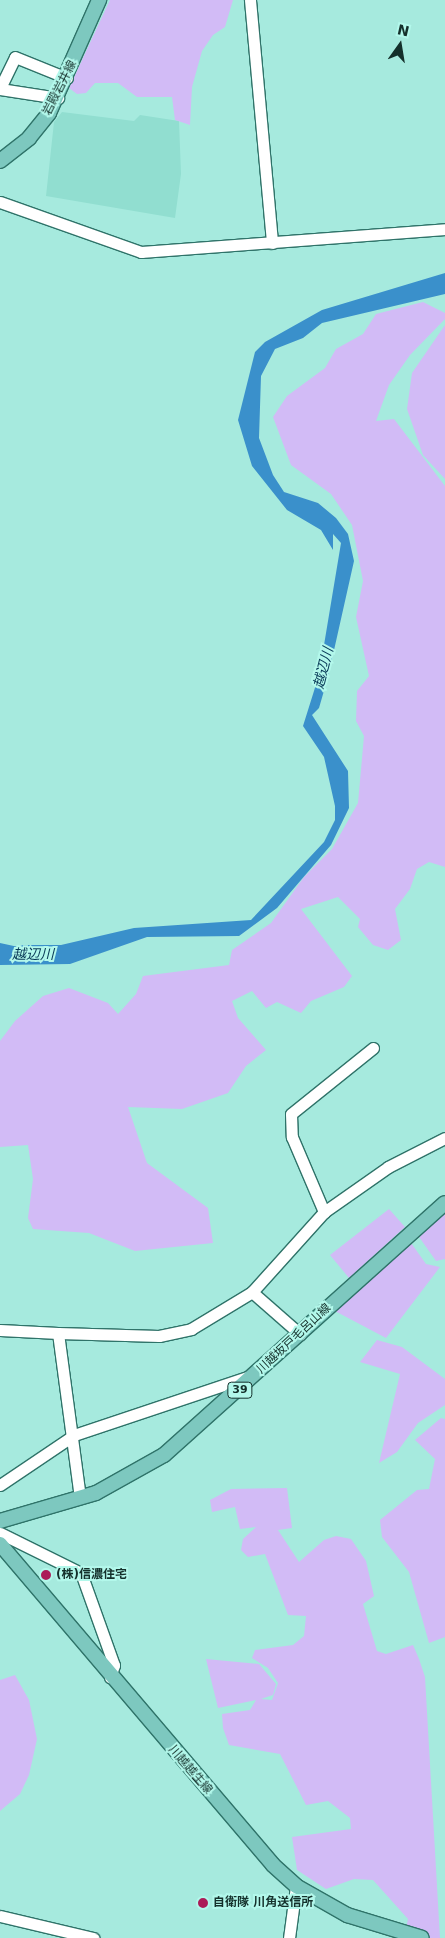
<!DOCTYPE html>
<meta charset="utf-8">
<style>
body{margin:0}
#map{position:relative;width:445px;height:1938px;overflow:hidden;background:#a6eade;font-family:"DejaVu Sans","Noto Sans JP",sans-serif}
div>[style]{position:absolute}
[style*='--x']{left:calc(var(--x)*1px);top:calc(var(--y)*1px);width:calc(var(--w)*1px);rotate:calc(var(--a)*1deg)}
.built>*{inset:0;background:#91ded0}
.green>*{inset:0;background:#d2bbf6}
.water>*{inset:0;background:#3a90cb}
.roads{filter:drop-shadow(1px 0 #2f7369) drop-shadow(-1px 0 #2f7369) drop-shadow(0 1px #2f7369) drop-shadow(0 -1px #2f7369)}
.minor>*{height:11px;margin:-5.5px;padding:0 5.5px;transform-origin:5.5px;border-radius:5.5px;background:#fff}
.major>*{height:14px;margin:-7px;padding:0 7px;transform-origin:7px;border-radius:7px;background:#7dc8bf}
.dots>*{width:14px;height:14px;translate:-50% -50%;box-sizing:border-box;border:2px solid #b3f8eb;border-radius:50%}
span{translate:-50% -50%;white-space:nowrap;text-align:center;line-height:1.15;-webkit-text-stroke:4px #b3f8eb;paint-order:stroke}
.shield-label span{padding:1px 4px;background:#b3f8eb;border:1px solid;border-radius:4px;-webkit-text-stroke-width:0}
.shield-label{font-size:11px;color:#14302b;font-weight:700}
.street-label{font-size:12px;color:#14302b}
.poi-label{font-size:12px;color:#14302b;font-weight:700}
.left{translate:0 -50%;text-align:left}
.water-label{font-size:14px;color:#073856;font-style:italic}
.north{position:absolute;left:375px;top:20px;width:50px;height:50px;-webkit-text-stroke:4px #b3f8eb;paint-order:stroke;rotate:13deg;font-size:14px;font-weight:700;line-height:20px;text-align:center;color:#14302b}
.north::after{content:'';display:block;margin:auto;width:18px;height:22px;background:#14302b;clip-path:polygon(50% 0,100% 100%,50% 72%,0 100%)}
</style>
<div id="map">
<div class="built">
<i style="clip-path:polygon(62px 112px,134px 121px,140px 115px,179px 121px,181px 174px,175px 218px,46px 196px,54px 122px)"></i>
</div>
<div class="green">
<i style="clip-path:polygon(110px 0,233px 0,225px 27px,213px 35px,202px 51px,192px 87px,190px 125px,175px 120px,172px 97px,137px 97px,118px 83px,95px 83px,86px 93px,77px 94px,69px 88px)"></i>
<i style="clip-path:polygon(423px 302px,445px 313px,445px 319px,410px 355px,389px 385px,376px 421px,394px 419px,445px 486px,445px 867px,429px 862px,417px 869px,410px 889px,395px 909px,401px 940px,388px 950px,373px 945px,358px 927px,360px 919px,338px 897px,301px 909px,352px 976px,344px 987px,311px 1001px,301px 1013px,277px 1002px,266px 1008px,252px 991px,232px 1001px,238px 1018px,266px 1050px,246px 1066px,228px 1093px,182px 1109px,128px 1107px,147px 1163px,208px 1208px,213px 1243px,135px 1251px,89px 1233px,33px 1229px,28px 1218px,33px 1179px,28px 1145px,0 1147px,0 1041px,15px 1021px,43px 996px,69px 988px,108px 1003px,118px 1014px,136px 994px,143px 976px,229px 965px,232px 950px,271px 923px,304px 877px,332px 849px,358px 803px,364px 736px,356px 721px,357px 691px,369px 676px,356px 617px,363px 581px,352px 525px,331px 494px,291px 465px,273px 417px,287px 396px,325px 368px,336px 349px,363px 334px,376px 314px)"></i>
<i style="clip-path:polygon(445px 325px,445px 479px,423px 455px,407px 409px,412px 373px)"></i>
<i style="clip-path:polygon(389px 1209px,405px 1227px,349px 1278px,330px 1255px)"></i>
<i style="clip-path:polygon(445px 1211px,445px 1259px,436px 1261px,417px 1234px)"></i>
<i style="clip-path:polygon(409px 1240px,426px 1264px,440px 1267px,386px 1338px,333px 1310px)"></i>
<i style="clip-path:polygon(377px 1340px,402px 1347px,445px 1379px,445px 1405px,418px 1423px,397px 1452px,379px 1463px,400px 1374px,360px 1362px)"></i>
<i style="clip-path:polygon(441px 1418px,445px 1419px,445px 1637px,429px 1643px,409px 1572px,382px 1537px,380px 1520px,417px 1490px,429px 1489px,435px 1459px,415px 1440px)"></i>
<i style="clip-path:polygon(287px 1488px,292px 1528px,278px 1530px,299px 1562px,324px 1540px,336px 1536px,351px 1539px,366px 1561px,374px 1596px,363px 1604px,377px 1651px,386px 1654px,413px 1645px,419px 1659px,425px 1677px,440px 1938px,404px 1938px,408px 1919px,373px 1880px,354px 1879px,326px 1889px,297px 1870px,292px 1837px,351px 1829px,350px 1818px,328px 1801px,306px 1805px,280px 1754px,229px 1745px,223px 1728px,222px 1714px,250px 1710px,256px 1700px,218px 1708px,206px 1659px,259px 1664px,276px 1684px,273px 1695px,261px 1699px,272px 1700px,278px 1683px,268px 1668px,252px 1658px,255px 1650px,293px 1645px,304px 1636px,306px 1616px,288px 1615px,265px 1554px,248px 1557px,241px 1550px,243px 1539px,256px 1527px,240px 1529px,235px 1507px,212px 1512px,210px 1500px,231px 1489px)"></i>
<i style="clip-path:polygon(15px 1675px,29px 1700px,37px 1739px,29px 1775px,20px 1794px,0 1811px,0 1680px)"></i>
</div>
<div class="water">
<i style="clip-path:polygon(445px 273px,445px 294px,322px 323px,303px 338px,275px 349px,261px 376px,259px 438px,273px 475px,284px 492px,318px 503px,336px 518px,348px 534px,354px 561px,328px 677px,319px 708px,312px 715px,348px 771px,349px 808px,331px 845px,277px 908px,239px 936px,147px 937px,70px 964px,0 965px,0 943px,23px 948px,20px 945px,61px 945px,134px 928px,251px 920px,324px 842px,335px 820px,335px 806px,324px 757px,303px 726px,319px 675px,341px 543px,333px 534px,333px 550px,321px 530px,287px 510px,252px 466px,238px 420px,255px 352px,265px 342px,322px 310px)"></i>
</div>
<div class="roads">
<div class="minor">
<i style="--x:250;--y:0;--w:244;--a:84.8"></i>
<i style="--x:0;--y:88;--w:34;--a:-64"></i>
<i style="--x:15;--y:57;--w:56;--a:22"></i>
<i style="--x:0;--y:89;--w:59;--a:8.8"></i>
<i style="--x:0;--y:202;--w:150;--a:19.5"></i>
<i style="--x:141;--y:252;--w:305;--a:-4.3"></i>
<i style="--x:373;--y:1048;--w:105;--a:141.2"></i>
<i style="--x:291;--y:1114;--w:23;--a:88"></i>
<i style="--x:292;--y:1137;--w:82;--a:66.9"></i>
<i style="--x:324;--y:1212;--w:78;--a:-35.1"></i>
<i style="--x:388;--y:1167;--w:64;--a:-27"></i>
<i style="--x:252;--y:1292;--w:64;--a:41.2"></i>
<i style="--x:0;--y:1330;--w:58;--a:3"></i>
<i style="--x:58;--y:1333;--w:166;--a:82.4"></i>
<i style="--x:58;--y:1333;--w:101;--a:1.7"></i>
<i style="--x:159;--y:1336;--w:33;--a:-12"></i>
<i style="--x:191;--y:1329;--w:71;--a:-31.2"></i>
<i style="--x:252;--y:1292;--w:108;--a:-48"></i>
<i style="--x:0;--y:1485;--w:89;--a:-34"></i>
<i style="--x:74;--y:1435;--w:186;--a:-18.5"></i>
<i style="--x:0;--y:1533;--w:90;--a:26.3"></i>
<i style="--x:81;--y:1573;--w:98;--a:70.3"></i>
<i style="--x:114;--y:1665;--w:13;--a:108"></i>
<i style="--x:0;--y:1916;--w:96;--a:13.3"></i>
<i style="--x:289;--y:1938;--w:52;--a:-82.3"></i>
</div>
<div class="major">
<i style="--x:0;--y:161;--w:37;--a:-38"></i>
<i style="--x:29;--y:138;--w:32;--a:-51"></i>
<i style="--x:49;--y:113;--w:124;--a:-66.1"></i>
<i style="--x:0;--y:1521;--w:100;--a:-16.3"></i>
<i style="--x:96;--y:1493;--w:78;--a:-29.2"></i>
<i style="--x:164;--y:1455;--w:377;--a:-41.9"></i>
<i style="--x:0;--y:1544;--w:421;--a:49.6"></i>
<i style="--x:273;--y:1865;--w:31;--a:42"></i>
<i style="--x:296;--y:1886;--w:59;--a:29.6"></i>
<i style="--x:347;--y:1915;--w:78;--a:17"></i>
</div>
</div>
<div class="dots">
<i style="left:46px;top:1575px;background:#ab1c58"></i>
<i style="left:203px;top:1903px;background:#ab1c58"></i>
</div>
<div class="shield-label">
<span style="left:240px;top:1390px">39</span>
</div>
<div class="street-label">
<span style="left:60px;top:88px;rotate:-63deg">岩殿岩井線</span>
<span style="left:294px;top:1339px;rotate:-43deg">川越坂戸毛呂山線</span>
<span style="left:190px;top:1770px;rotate:49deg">川越越生線</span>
</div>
<div class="poi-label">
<span class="left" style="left:56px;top:1575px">(株)信濃住宅</span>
<span class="left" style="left:213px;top:1903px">自衛隊 川角送信所</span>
</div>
<div class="water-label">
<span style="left:323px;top:668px;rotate:-76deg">越辺川</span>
<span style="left:33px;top:954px">越辺川</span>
</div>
<div class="north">N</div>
</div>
